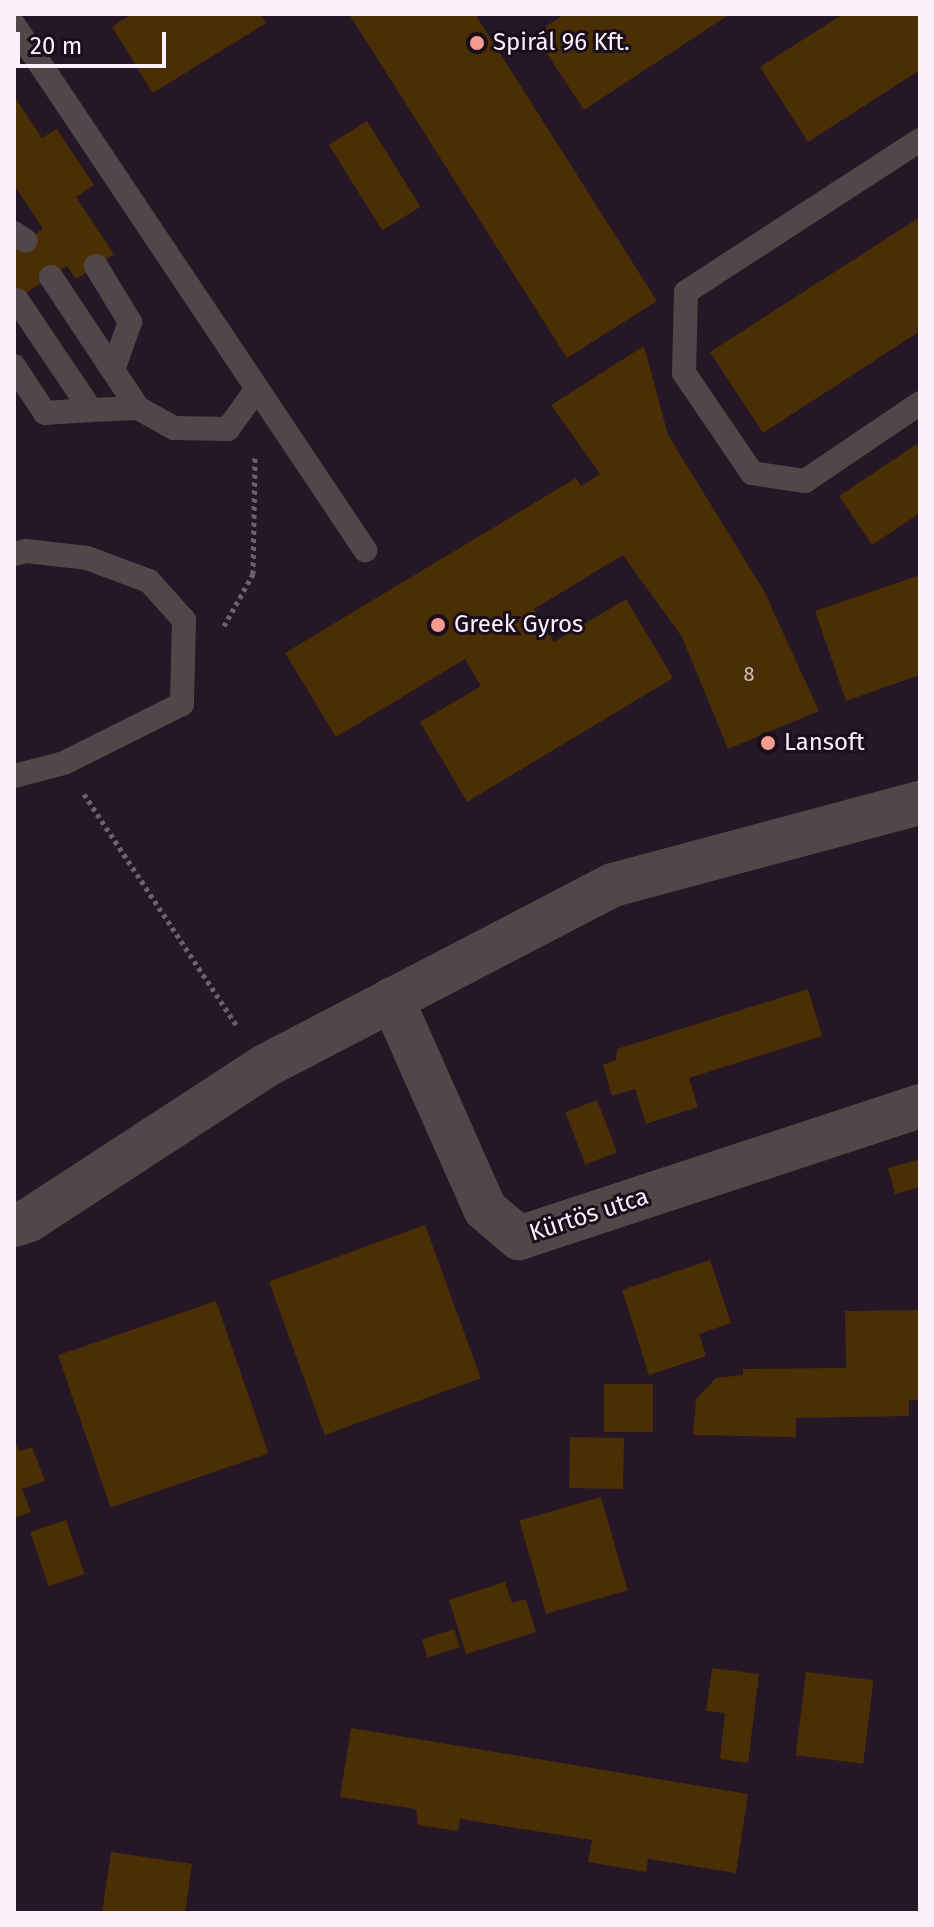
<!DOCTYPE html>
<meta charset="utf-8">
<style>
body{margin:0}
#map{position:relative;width:934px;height:1927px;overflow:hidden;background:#251725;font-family:"Fira Sans",sans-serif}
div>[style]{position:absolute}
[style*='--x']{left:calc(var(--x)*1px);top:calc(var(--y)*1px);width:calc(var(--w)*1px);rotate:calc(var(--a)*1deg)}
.building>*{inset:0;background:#4a2f04;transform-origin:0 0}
.path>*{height:5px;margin-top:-2.5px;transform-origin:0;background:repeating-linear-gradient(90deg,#6d616e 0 4px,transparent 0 8px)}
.service>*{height:24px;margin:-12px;padding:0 12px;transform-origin:12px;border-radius:12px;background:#524748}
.minor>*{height:44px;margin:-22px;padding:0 22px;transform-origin:22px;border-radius:22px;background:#524748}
.dots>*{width:22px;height:22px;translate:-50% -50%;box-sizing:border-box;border:4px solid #1b0e1c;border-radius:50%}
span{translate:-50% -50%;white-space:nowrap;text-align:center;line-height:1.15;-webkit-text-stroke:6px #1b0e1c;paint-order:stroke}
.number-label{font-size:20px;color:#cec0bd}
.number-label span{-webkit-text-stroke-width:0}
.poi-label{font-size:24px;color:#faf1fb}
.left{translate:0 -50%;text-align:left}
.street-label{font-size:24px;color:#faf1fb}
.frame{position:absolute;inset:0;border:16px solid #faf1fb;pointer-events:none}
.scale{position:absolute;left:16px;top:32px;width:150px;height:36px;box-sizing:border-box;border:4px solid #faf1fb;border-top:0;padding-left:10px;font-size:24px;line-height:28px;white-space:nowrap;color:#faf1fb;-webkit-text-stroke:6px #1b0e1c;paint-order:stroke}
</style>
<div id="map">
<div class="building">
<i style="clip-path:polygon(132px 14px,260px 14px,266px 23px,153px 93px,112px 27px)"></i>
<i style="clip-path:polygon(349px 14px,475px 14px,657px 301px,567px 358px)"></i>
<i style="clip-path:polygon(565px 14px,730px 14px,584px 110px,534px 34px)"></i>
<i style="clip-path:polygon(843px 14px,920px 14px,920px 70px,808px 142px,760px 67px)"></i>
<i style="clip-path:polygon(14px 96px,42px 138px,57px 129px,94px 185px,76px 197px,114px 254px,76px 279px,67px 266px,14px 301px,14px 249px,43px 229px,14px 185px)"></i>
<i style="left:367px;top:121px;width:101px;height:45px;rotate:58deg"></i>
<i style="clip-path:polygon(920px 217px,920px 331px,763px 433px,710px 352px)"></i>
<i style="clip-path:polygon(644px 346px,668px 435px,764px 591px,819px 711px,728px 749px,682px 637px,623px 555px,534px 609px,554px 642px,626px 599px,673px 678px,467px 802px,420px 722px,481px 686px,465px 659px,336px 737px,285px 653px,576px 478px,581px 486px,600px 474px,551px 405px)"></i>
<i style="clip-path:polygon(920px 442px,920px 513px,872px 545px,839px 496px)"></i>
<i style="clip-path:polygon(920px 575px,920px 675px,846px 701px,815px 611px)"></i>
<i style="clip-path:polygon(808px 989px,822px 1036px,689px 1078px,698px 1107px,646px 1124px,635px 1089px,612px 1096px,603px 1065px,616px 1060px,617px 1049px)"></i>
<i style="left:597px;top:1100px;width:56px;height:34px;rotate:69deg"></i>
<i style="clip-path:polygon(920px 1159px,920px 1187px,895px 1194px,888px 1168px)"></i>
<i style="left:425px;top:1225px;width:163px;height:166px;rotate:70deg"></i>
<i style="clip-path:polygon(710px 1260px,731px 1323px,699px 1334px,706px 1356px,649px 1375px,622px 1290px)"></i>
<i style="left:216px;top:1301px;width:161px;height:167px;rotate:71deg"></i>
<i style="clip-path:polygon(920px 1310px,920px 1400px,909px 1400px,909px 1416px,796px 1418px,796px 1437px,693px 1435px,696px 1399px,716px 1378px,743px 1375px,743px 1369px,846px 1368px,845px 1311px)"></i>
<i style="left:604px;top:1384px;width:49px;height:48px"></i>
<i style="left:624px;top:1438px;width:51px;height:54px;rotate:91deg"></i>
<i style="clip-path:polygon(14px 1439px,19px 1451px,32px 1447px,45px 1481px,22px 1489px,31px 1512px,14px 1518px)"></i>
<i style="left:601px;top:1497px;width:97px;height:85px;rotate:74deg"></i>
<i style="left:66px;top:1520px;width:57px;height:38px;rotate:71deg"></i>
<i style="clip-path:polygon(505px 1582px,512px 1603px,526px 1599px,536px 1632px,466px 1654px,449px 1600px)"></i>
<i style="left:454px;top:1629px;width:19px;height:34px;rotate:72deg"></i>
<i style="clip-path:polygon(712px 1668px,759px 1674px,748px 1763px,720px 1759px,725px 1713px,706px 1711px)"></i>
<i style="left:806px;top:1672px;width:68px;height:84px;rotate:7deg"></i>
<i style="clip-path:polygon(351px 1728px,748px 1794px,736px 1873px,648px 1859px,646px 1872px,588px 1862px,592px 1840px,460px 1819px,458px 1831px,418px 1825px,416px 1809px,340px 1797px)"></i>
<i style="clip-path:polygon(111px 1852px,192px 1864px,185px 1913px,102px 1913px)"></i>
</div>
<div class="path">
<i style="--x:224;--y:626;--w:60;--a:-60.9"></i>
<i style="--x:253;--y:574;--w:119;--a:-89"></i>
<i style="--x:84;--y:794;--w:278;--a:56.6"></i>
</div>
<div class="service">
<i style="--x:14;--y:25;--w:632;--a:56.23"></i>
<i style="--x:920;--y:140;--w:279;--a:147"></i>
<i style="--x:686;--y:292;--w:81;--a:91.4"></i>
<i style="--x:684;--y:373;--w:121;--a:55.8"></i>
<i style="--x:752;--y:473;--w:54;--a:8.6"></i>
<i style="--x:805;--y:481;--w:139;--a:-34.1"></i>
<i style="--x:14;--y:233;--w:14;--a:34"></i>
<i style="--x:96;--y:266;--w:66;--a:58.7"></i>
<i style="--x:130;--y:322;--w:51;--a:109.5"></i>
<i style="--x:51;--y:277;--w:157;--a:56.4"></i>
<i style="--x:138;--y:408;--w:41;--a:29.1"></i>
<i style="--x:174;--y:428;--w:54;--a:1.1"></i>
<i style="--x:228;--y:429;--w:48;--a:-54.3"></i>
<i style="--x:17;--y:300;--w:133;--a:56.1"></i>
<i style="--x:91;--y:410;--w:47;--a:-2.4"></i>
<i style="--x:14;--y:366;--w:56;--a:56.6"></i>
<i style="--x:45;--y:413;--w:46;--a:-3.7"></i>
<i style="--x:14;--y:554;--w:12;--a:-14"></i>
<i style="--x:26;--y:551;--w:61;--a:6.5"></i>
<i style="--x:87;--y:558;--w:66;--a:20.4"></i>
<i style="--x:149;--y:581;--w:52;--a:48.1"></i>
<i style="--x:184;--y:620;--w:84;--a:91.4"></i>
<i style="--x:182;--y:704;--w:132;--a:153.4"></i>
<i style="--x:64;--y:763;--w:52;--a:165.4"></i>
</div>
<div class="minor">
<i style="--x:392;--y:999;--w:230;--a:66.1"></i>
<i style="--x:485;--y:1209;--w:45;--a:40.5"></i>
<i style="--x:519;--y:1238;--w:422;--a:-18.2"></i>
<i style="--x:14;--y:1225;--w:16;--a:-18"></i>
<i style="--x:29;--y:1220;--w:282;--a:-33.1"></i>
<i style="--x:265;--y:1066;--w:392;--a:-27.5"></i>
<i style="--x:613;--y:885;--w:318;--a:-15"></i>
</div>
<div class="dots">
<i style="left:477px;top:43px;background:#f59c90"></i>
<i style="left:438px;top:625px;background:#f59c90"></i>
<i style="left:768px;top:743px;background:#f59c90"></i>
</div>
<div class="number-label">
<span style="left:749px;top:674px">8</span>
</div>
<div class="poi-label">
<span class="left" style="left:493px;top:43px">Spirál 96 Kft.</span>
<span class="left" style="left:454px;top:625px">Greek Gyros</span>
<span class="left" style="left:784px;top:743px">Lansoft</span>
</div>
<div class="street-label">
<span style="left:589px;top:1215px;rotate:-18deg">Kürtös utca</span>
</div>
<div class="frame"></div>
<div class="scale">20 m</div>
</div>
